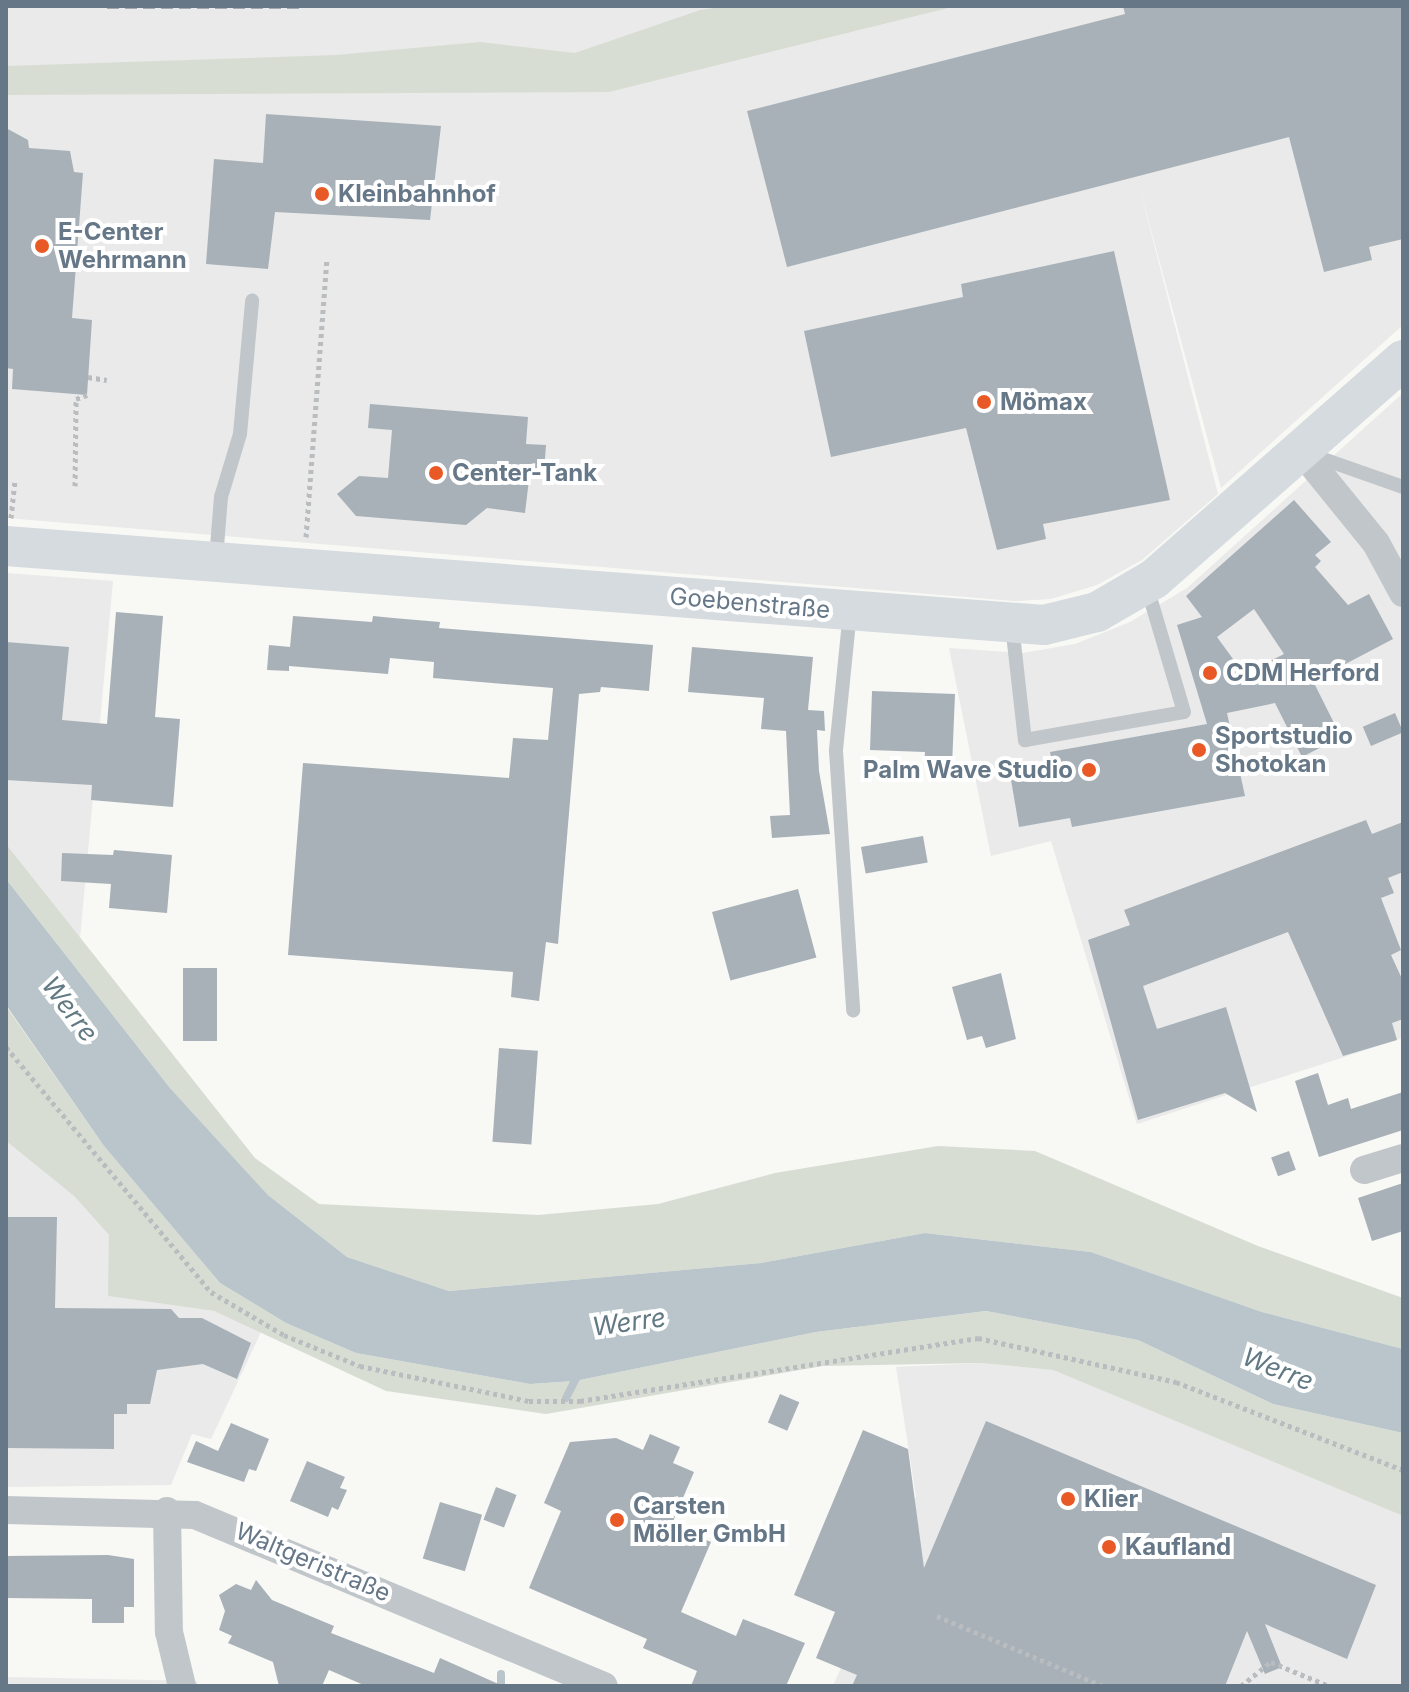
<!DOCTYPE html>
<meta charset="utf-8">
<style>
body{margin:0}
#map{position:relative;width:1409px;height:1692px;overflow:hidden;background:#f8f8f5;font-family:Inter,sans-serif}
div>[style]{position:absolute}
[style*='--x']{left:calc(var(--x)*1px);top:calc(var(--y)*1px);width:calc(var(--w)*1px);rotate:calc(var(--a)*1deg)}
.built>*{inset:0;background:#e9eae9}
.green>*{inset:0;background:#d8ddd4}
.water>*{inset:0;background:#b9c5ca}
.stream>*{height:8px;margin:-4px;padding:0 4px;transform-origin:4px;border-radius:4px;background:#b9c5ca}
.building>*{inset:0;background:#a8b1b8;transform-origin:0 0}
.path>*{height:5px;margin-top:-2.5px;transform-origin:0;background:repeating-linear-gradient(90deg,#b9bdc0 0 4px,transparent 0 8px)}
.lane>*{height:14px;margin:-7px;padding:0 7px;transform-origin:7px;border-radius:7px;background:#c1c6ca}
.street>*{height:28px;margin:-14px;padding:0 14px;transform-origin:14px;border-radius:14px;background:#c1c6ca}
.secondary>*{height:40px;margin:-20px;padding:0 20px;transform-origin:20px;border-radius:20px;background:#d6dbdf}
.rail>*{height:6px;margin-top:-3px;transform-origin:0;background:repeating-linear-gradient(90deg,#a2a9b0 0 12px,transparent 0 18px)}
.dots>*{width:22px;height:22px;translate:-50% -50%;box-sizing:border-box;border:4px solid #fff;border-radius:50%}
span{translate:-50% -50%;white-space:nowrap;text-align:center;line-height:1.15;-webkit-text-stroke:8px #fff;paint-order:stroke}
.poi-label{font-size:24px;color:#667888;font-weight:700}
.left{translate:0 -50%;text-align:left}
.right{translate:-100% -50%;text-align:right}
.street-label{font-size:24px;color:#667888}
.water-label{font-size:26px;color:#627983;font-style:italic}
.frame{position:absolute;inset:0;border:8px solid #667888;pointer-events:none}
</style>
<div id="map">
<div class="built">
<i style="clip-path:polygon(6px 6px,1403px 6px,1403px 325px,1221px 488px,1138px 182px,1218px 494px,1142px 560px,1097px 585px,1051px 599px,1014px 601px,6px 518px)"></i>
<i style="clip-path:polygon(1403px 393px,1403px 1038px,1137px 1124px,1051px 841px,991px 856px,949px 648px,1023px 653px,1075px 644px,1130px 622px,1187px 588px)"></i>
<i style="clip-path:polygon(6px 573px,113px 581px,80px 938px,6px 844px)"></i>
<i style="clip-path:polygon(6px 1141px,74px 1196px,109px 1235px,109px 1296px,214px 1311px,261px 1332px,211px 1439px,192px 1434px,171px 1485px,6px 1487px)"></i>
<i style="clip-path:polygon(981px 1363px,1053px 1370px,1403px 1516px,1403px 1686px,833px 1686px,916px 1497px,896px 1367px)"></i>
<i style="clip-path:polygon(6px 1677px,197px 1681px,198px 1686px,6px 1686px)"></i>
</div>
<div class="green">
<i style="clip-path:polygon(729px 6px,956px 6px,609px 92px,6px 95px,6px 66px,336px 55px,480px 42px,575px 53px,700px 10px)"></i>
<i style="clip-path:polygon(6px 844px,255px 1158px,319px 1204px,538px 1215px,658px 1204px,775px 1173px,938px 1146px,1035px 1151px,1258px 1246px,1403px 1298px,1403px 1349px,1262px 1312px,1091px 1252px,925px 1233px,761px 1263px,449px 1291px,347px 1257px,268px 1195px,170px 1088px,6px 879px)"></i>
<i style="clip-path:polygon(6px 1006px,104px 1146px,220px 1283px,286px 1323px,356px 1353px,530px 1384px,575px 1381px,816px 1332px,986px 1311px,1138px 1340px,1273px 1404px,1403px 1433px,1403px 1516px,1053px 1370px,981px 1363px,823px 1366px,546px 1414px,386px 1391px,214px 1311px,108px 1296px,109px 1235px,74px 1196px,6px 1141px)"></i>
</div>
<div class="water">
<i style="clip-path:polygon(6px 879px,170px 1088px,268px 1195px,347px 1257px,449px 1291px,761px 1263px,925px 1233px,1091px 1252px,1262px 1312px,1403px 1349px,1403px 1433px,1273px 1404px,1138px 1340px,986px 1311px,816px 1332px,575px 1381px,530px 1384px,356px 1353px,286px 1323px,220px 1283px,104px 1146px,6px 1005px)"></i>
</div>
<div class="stream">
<i style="--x:566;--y:1398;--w:27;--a:-63"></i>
<i style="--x:501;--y:1686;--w:12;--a:-90"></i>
</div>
<div class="building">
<i style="clip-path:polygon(1123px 6px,1403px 6px,1403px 239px,1369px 247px,1372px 260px,1324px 272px,1289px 137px,787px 267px,747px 111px,1125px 14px)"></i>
<i style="clip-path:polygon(266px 114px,441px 126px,430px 220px,275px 212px,268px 269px,206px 264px,214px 159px,263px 163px)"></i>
<i style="clip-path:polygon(6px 128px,28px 140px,29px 148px,70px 151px,74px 172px,83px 173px,72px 318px,92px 320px,87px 395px,12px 389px,13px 369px,6px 368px)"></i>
<i style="clip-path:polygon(1114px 251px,1170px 500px,1043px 524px,1046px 539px,997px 550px,966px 428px,831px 457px,804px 331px,963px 297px,961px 284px)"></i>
<i style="clip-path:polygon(370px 404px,528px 417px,526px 444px,546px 445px,544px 472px,530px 471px,525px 513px,487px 508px,466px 525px,356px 516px,337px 494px,359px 476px,388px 478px,392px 430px,368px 428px)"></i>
<i style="clip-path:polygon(evenodd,1294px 500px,1331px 542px,1315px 555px,1321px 561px,1315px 567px,1348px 605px,1369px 594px,1393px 639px,1313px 681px,1341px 737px,1302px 757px,1275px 703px,1227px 713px,1245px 796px,1072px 827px,1070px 818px,1019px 827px,1010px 774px,1053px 766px,1050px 752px,1207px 724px,1177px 625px,1202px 617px,1186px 596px,1294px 500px,1254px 609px,1284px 654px,1244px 674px,1217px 637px,1254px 609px)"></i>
<i style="clip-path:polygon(116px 612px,163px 616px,155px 717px,180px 719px,173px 807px,91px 800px,92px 785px,6px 780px,6px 642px,69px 647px,62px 720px,107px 724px)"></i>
<i style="clip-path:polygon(293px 616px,372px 622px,373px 616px,393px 618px,440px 622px,439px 628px,653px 645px,649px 691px,601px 687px,600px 692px,579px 694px,558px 944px,546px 942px,539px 1001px,511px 997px,513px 972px,288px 955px,303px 763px,509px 778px,513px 738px,548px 740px,553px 688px,433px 678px,434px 662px,390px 658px,388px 674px,289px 666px,289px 671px,267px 670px,269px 645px,290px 647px)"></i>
<i style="clip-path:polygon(692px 647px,813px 657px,808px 710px,824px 711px,825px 731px,817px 730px,819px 771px,830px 834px,772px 838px,770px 816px,790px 815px,786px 731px,761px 729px,764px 698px,688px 692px)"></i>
<i style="clip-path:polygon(872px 691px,955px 694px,952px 766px,924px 765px,925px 752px,870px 750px)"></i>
<i style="left:1395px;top:713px;width:21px;height:35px;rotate:67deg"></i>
<i style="clip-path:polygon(1366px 820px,1372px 834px,1403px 822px,1403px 872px,1388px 878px,1394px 893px,1381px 898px,1401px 950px,1391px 955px,1403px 981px,1403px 1019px,1392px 1023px,1397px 1040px,1343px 1056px,1288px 932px,1143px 986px,1157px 1029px,1226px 1007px,1257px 1112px,1225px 1093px,1138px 1120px,1088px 940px,1130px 925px,1124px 910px)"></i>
<i style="left:923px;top:836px;width:27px;height:63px;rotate:80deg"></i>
<i style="clip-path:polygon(114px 850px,172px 855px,167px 913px,109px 908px,111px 884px,61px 881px,62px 853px,113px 855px)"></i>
<i style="left:798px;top:889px;width:71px;height:89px;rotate:75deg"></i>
<i style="left:183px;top:968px;width:34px;height:73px"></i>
<i style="clip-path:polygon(1001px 973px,1016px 1039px,986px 1048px,982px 1036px,967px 1040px,952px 987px)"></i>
<i style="left:499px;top:1048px;width:39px;height:94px;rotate:4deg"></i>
<i style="clip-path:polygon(1318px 1073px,1328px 1105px,1348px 1098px,1351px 1109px,1403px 1092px,1403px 1130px,1319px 1157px,1295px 1081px)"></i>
<i style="left:1289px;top:1151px;width:20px;height:19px;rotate:70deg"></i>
<i style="clip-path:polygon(1403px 1183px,1403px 1231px,1372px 1241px,1358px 1198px)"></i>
<i style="clip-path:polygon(6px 1217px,57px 1217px,55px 1308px,171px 1309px,179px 1318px,202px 1318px,251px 1343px,237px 1379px,203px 1364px,157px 1370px,150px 1404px,127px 1404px,127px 1414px,114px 1414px,114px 1449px,8px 1448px)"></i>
<i style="left:780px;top:1394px;width:21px;height:31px;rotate:23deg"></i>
<i style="clip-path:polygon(986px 1421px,1376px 1585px,1347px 1659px,1265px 1624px,1282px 1667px,1265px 1674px,1247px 1631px,1225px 1686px,852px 1686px,857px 1675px,816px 1658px,835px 1612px,794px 1595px,863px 1430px,908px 1449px,924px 1568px)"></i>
<i style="clip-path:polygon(231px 1423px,269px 1439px,256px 1471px,249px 1469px,244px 1482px,187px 1462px,196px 1441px,218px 1451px)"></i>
<i style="clip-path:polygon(650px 1434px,680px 1447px,673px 1463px,694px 1472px,671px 1526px,711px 1542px,681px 1612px,736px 1636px,743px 1619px,805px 1643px,786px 1686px,691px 1686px,697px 1671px,643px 1648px,647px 1639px,529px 1588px,561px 1511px,544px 1503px,570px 1442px,616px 1438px,643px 1450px)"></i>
<i style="clip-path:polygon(307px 1461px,345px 1477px,340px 1488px,347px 1490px,338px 1510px,332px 1507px,328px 1517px,290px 1501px)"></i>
<i style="left:496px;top:1487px;width:22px;height:35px;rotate:21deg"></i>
<i style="left:440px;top:1502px;width:44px;height:59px;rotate:17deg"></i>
<i style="clip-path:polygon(108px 1555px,134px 1559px,134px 1607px,124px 1607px,124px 1623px,92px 1623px,92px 1599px,6px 1598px,6px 1556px)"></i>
<i style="clip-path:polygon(256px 1580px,272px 1600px,334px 1626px,331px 1633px,434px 1673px,440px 1658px,503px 1686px,366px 1686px,329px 1670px,322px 1686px,279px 1686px,273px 1662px,228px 1643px,232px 1636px,219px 1630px,225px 1611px,219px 1595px,236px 1584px,251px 1590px)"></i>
</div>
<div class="path">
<i style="--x:88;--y:377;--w:19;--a:9"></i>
<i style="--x:75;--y:486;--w:87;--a:-89.3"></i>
<i style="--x:76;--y:399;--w:12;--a:-20"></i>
<i style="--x:11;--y:518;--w:36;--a:-84"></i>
<i style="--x:306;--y:537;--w:279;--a:-85.7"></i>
<i style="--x:6;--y:1047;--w:319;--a:50.1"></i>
<i style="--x:211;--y:1292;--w:85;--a:30.5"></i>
<i style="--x:284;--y:1335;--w:82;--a:22.2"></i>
<i style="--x:360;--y:1366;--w:173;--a:11.7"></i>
<i style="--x:529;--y:1401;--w:51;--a:0"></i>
<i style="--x:580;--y:1401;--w:403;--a:-9"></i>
<i style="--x:978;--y:1338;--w:203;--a:12.5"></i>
<i style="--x:1176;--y:1382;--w:243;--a:21.2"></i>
<i style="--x:937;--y:1616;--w:180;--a:22.9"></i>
<i style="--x:1241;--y:1686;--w:38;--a:-39"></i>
<i style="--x:1271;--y:1662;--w:63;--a:22.5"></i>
</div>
<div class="lane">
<i style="--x:1309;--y:454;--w:100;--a:19.3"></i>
<i style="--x:216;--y:559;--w:62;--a:-85.4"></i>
<i style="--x:221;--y:497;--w:66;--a:-73.2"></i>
<i style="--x:240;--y:434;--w:134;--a:-84.8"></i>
<i style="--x:850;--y:612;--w:140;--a:95.8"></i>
<i style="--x:836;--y:751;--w:260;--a:86.2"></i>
<i style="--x:1012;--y:625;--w:116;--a:83.6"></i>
<i style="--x:1025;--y:740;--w:161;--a:-10"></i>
<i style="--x:1184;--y:712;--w:134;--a:-106.5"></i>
</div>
<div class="street">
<i style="--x:1302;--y:452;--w:117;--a:50.9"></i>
<i style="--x:1376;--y:543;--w:57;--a:61.6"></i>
<i style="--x:1364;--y:1170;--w:41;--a:-17.1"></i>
<i style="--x:6;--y:1510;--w:189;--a:1.5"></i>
<i style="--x:195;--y:1515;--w:443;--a:22.7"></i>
<i style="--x:167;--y:1511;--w:121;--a:89.1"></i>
<i style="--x:169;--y:1632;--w:56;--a:76.5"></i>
</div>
<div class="secondary">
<i style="--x:6;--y:546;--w:1041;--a:4.35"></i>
<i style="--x:1044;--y:625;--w:55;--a:-13.8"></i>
<i style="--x:1097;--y:612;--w:66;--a:-30.1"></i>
<i style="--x:1154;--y:579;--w:332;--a:-41.3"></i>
</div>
<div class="rail">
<i style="--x:107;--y:6;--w:198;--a:0"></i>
</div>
<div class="dots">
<i style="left:322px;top:194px;background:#e95925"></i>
<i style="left:42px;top:246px;background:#e95925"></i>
<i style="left:984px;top:402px;background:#e95925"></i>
<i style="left:436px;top:473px;background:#e95925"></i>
<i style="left:1210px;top:673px;background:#e95925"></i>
<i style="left:1199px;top:750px;background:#e95925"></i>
<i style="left:1089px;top:770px;background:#e95925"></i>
<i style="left:1068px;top:1499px;background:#e95925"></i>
<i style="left:617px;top:1520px;background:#e95925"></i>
<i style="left:1109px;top:1547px;background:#e95925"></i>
</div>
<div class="poi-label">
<span class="left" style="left:338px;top:194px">Kleinbahnhof</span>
<span class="left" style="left:58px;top:246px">E-Center<br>Wehrmann</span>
<span class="left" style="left:1000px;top:402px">Mömax</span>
<span class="left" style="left:452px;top:473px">Center-Tank</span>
<span class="left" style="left:1226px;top:673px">CDM Herford</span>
<span class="left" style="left:1215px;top:750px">Sportstudio<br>Shotokan</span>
<span class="right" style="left:1073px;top:770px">Palm Wave Studio</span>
<span class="left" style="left:1084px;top:1499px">Klier</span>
<span class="left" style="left:633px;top:1520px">Carsten<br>Möller GmbH</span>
<span class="left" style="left:1125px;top:1547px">Kaufland</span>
</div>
<div class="street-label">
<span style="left:750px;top:603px;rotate:5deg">Goebenstraße</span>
<span style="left:313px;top:1562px;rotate:23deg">Waltgeristraße</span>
</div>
<div class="water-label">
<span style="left:70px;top:1009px;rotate:53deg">Werre</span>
<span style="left:629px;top:1322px;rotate:-8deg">Werre</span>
<span style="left:1278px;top:1369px;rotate:22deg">Werre</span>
</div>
<div class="frame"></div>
</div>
